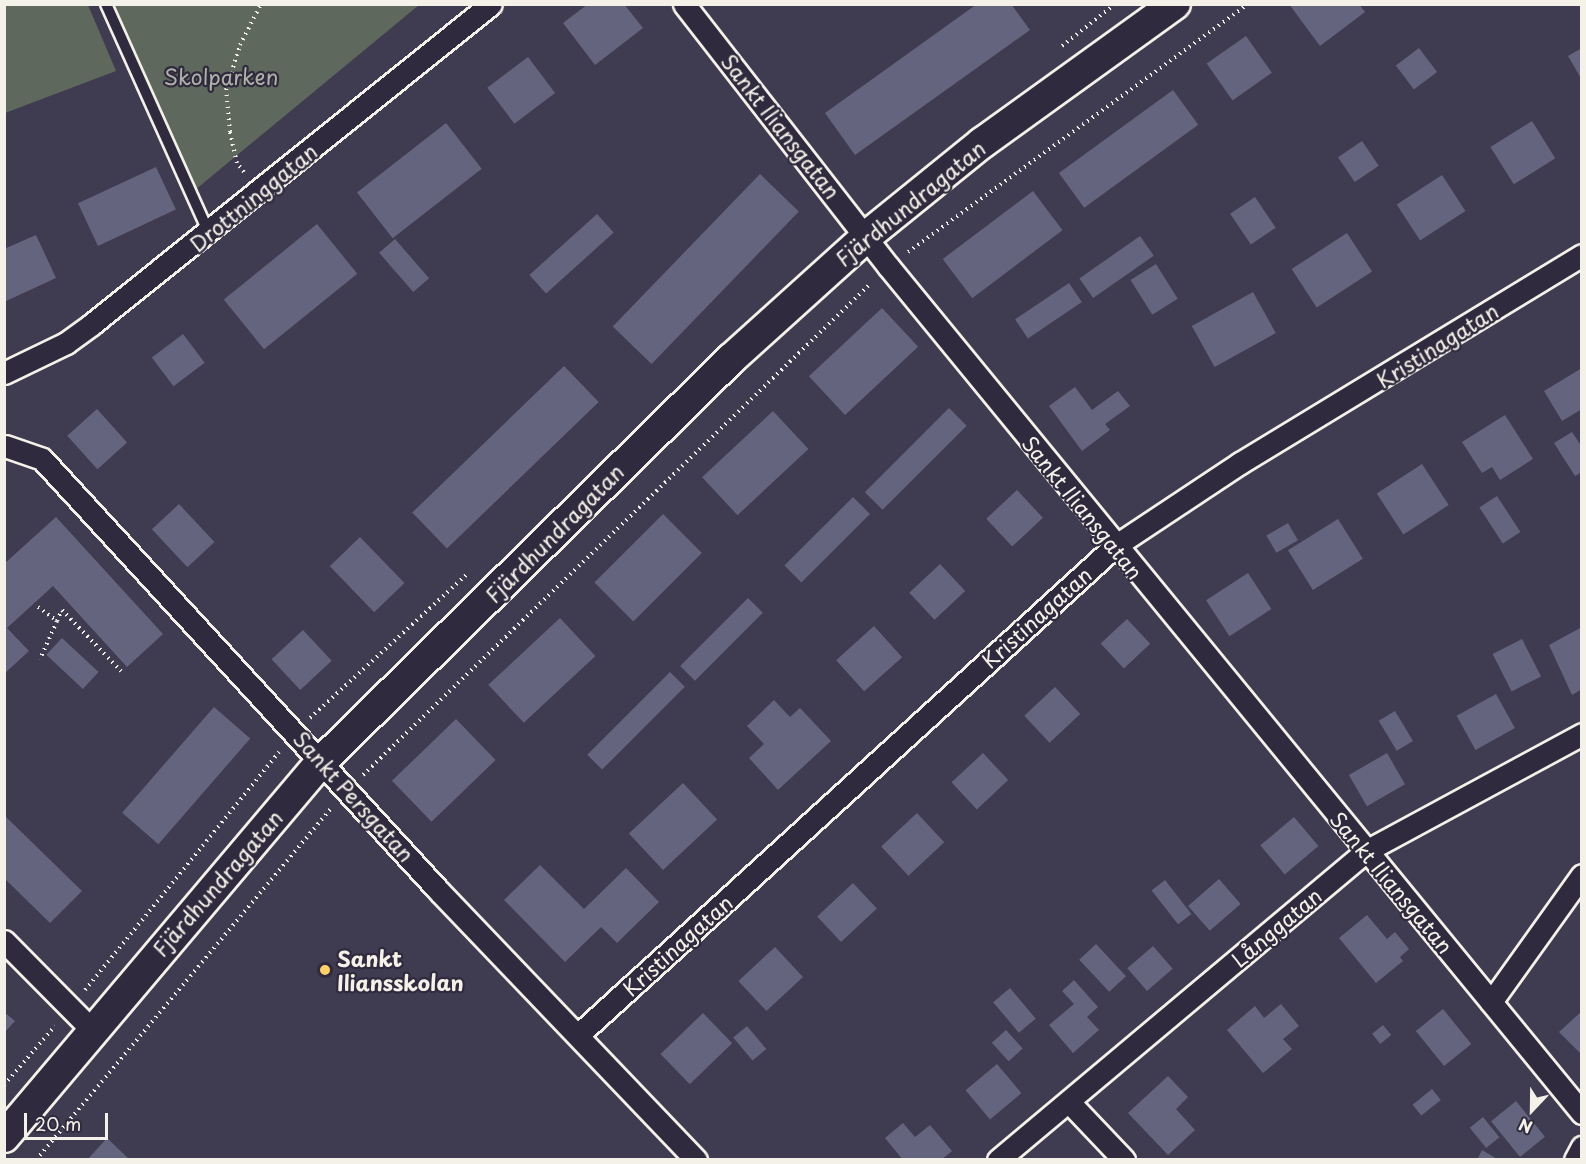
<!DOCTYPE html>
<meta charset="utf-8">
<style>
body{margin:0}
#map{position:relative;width:1586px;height:1164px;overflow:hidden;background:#3f3b50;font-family:"Playpen Sans",sans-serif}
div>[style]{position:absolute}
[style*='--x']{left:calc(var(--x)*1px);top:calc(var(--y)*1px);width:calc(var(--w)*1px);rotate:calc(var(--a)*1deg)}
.green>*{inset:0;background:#5f685c}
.building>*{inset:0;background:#65647e;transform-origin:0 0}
.path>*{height:4px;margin-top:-2px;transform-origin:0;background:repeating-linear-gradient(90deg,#f4f1e8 0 1.5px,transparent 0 6px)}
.roads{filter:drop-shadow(2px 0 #f4f1e8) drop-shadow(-2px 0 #f4f1e8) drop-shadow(0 2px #f4f1e8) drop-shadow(0 -2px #f4f1e8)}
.lane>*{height:10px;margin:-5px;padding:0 5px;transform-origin:5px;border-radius:5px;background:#2f2a3d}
.street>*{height:21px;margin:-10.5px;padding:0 10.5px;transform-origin:10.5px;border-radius:10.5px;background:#2f2a3d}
.secondary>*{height:30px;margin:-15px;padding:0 15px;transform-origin:15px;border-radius:15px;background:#2f2a3d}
.dots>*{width:16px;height:16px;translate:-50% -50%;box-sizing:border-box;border:3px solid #2f2a3d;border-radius:50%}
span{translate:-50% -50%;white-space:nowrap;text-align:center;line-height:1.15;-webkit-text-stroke:4.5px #2f2a3d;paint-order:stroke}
.park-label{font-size:21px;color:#b1b3a9}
.street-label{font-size:21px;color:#f4f1e8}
.poi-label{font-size:21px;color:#f4f1e8;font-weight:700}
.left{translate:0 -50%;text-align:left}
.frame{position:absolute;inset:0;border:6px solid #f4f1e8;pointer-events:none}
.north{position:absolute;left:1502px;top:1080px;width:60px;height:60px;-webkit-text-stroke:4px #2f2a3d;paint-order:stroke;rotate:202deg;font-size:16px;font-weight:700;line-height:24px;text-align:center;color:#f4f1e8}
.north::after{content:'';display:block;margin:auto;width:21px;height:27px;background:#f4f1e8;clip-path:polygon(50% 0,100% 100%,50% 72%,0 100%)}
.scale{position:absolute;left:24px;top:1113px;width:84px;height:27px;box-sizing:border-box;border:3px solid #f4f1e8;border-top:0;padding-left:8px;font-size:18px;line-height:21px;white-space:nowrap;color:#f4f1e8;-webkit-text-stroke:4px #2f2a3d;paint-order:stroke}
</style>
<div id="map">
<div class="green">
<i style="clip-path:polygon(5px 4px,88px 5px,116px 71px,5px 113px)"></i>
<i style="clip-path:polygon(113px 5px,419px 5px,195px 190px)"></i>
</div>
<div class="building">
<i style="clip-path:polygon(588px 4px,624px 4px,643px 28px,595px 65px,563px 23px)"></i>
<i style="clip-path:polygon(977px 4px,1011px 4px,1030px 30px,855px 155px,825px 113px)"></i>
<i style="clip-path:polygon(1289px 4px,1359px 4px,1365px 12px,1320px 46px)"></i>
<i style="left:1246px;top:36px;width:45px;height:48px;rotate:55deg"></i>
<i style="left:1419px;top:48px;width:30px;height:29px;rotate:53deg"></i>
<i style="clip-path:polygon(1582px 48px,1582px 80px,1568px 56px)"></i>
<i style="left:528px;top:57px;width:45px;height:51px;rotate:53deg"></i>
<i style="left:1173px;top:90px;width:43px;height:141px;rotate:54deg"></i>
<i style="left:1532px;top:121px;width:44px;height:49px;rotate:58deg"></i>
<i style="left:446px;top:123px;width:58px;height:113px;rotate:52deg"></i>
<i style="left:1362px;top:141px;width:30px;height:29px;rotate:56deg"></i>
<i style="left:156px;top:167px;width:47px;height:86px;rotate:65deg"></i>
<i style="left:760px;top:174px;width:54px;height:212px;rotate:44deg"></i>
<i style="left:1442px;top:175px;width:43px;height:54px;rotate:57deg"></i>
<i style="left:1033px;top:191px;width:49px;height:113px;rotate:53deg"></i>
<i style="left:1255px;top:197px;width:37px;height:30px;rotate:56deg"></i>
<i style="left:597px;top:214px;width:25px;height:91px;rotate:48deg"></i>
<i style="left:317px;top:224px;width:64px;height:120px;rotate:51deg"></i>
<i style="left:1347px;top:233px;width:46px;height:66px;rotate:57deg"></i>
<i style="clip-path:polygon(36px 235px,56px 278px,4px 302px,4px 249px)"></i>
<i style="left:1140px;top:236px;width:24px;height:74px;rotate:55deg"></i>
<i style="left:395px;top:239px;width:52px;height:21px;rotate:49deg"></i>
<i style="left:1156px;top:264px;width:41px;height:30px;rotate:58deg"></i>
<i style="left:1069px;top:283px;width:23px;height:65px;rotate:56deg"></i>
<i style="left:1253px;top:292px;width:47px;height:70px;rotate:61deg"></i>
<i style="left:882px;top:308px;width:53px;height:100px;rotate:47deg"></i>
<i style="left:183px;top:334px;width:36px;height:39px;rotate:53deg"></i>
<i style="left:564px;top:366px;width:50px;height:211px;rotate:46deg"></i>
<i style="clip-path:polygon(1582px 368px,1582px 409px,1562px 421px,1544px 391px)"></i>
<i style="clip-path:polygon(1075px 387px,1092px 410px,1118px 391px,1130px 406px,1105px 424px,1110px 430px,1082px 451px,1049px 406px)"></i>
<i style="left:949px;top:408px;width:25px;height:119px;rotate:45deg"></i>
<i style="left:97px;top:409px;width:45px;height:40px;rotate:48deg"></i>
<i style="left:773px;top:411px;width:52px;height:97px;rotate:47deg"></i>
<i style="clip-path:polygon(1505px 415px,1533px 459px,1500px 480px,1492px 467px,1482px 473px,1462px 442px)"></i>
<i style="clip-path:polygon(1572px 432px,1582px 447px,1582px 472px,1575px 476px,1554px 443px)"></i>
<i style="left:1422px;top:464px;width:49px;height:54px;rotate:57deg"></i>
<i style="left:1017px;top:490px;width:38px;height:42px;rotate:47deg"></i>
<i style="left:1497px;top:496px;width:43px;height:21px;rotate:57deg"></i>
<i style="left:853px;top:497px;width:24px;height:97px;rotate:45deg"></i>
<i style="left:179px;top:504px;width:52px;height:37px;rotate:47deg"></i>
<i style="left:663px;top:514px;width:55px;height:97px;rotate:45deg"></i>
<i style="clip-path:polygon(56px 517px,163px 634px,127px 667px,53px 586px,7px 628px,29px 651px,4px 674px,4px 564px)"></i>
<i style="left:1338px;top:519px;width:47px;height:59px;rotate:58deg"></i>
<i style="left:1288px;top:523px;width:20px;height:25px;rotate:60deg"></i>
<i style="left:360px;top:537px;width:64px;height:42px;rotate:46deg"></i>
<i style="left:940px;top:564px;width:37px;height:42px;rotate:47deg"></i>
<i style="left:1248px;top:573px;width:43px;height:50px;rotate:57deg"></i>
<i style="left:748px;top:598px;width:21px;height:96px;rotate:45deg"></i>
<i style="left:560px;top:618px;width:52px;height:98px;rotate:47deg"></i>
<i style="left:1127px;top:619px;width:34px;height:36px;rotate:47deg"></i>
<i style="left:874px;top:626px;width:42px;height:51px;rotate:48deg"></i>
<i style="clip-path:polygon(1582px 627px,1582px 689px,1572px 695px,1549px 645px)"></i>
<i style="left:303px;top:630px;width:42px;height:43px;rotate:47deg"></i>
<i style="left:62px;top:638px;width:50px;height:23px;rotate:43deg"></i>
<i style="left:1522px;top:639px;width:42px;height:33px;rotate:63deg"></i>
<i style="left:670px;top:672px;width:21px;height:117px;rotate:45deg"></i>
<i style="left:1055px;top:687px;width:37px;height:42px;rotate:47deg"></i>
<i style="left:1496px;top:694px;width:39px;height:45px;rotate:61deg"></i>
<i style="clip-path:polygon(774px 700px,790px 717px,800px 708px,831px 741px,778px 790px,749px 758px,764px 744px,747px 726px)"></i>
<i style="left:214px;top:707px;width:48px;height:140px;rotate:41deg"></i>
<i style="left:1395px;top:711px;width:35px;height:19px;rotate:59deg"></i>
<i style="left:456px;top:719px;width:57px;height:89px;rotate:46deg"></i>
<i style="left:983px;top:753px;width:37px;height:43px;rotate:47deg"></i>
<i style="left:1387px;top:753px;width:36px;height:44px;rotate:60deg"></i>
<i style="left:683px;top:783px;width:50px;height:74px;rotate:47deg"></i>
<i style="left:917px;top:813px;width:40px;height:49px;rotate:47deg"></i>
<i style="clip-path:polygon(4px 815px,82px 891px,50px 923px,4px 878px)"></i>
<i style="left:1294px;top:817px;width:38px;height:44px;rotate:50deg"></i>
<i style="clip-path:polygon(540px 865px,584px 909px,626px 868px,659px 902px,617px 943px,601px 927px,565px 962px,504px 900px)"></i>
<i style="left:1219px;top:879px;width:33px;height:41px;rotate:49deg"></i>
<i style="left:1165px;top:880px;width:43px;height:17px;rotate:52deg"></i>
<i style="left:853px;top:883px;width:35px;height:49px;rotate:47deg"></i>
<i style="clip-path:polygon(1367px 915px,1387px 939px,1395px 932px,1409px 949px,1400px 957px,1403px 961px,1376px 983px,1339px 938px)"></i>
<i style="left:1096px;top:944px;width:44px;height:23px;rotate:47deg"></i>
<i style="left:1153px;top:946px;width:30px;height:34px;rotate:49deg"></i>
<i style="left:775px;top:947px;width:41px;height:50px;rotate:47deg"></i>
<i style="clip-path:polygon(1074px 980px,1098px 1007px,1087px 1017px,1099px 1030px,1073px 1053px,1049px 1025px,1074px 1004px,1062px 991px)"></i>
<i style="left:1010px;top:988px;width:40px;height:22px;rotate:50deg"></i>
<i style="clip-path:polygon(1281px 1004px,1299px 1026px,1283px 1039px,1292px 1049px,1263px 1073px,1227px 1030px,1255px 1006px,1264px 1018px)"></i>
<i style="left:1443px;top:1009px;width:45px;height:35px;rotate:51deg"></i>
<i style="clip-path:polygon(1582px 1011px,1582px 1055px,1559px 1032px)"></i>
<i style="clip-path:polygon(4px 1012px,15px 1021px,4px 1033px)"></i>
<i style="left:703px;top:1013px;width:42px;height:59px;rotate:46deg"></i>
<i style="left:1383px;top:1025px;width:13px;height:14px;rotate:51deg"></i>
<i style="left:747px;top:1026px;width:30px;height:18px;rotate:50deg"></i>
<i style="left:1006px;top:1030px;width:25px;height:19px;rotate:48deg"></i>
<i style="left:997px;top:1064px;width:38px;height:41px;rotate:50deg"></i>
<i style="clip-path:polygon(1168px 1076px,1188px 1097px,1176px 1109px,1195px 1130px,1168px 1155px,1128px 1113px)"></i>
<i style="left:1432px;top:1089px;width:14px;height:25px;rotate:51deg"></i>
<i style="left:1516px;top:1101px;width:46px;height:32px;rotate:51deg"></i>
<i style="left:1483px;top:1117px;width:26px;height:17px;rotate:51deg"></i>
<i style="clip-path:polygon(903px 1123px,915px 1137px,930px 1125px,952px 1151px,941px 1160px,903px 1160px,885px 1138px)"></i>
<i style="clip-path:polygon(107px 1138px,130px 1160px,87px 1160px)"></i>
<i style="clip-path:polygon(1482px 1150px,1499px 1160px,1477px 1160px)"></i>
</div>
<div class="path">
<i style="--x:1062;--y:46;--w:68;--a:-38.4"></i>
<i style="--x:244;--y:172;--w:11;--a:-128"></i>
<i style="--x:237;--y:163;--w:32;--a:-103"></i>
<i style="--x:230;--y:132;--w:42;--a:-95.4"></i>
<i style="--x:226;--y:90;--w:47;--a:-72.7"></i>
<i style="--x:240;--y:45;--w:46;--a:-62.9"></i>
<i style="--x:908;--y:252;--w:421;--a:-36.1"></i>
<i style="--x:38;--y:607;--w:24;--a:36"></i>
<i style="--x:57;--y:621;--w:42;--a:114.1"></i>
<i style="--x:57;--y:621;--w:12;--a:-66"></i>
<i style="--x:62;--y:610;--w:85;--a:46"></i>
<i style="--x:310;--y:718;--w:214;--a:-42.5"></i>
<i style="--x:363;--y:775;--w:706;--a:-44.08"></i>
<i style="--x:85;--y:990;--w:307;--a:-50.8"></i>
<i style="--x:4;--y:1085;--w:78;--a:-49.2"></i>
<i style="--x:36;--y:1160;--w:459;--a:-50"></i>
</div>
<div class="roads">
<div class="lane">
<i style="--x:106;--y:4;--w:251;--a:65.8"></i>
</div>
<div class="street">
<i style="--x:684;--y:4;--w:332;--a:52.1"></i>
<i style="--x:888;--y:266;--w:1095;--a:50.67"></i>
<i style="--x:4;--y:373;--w:69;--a:-25.8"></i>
<i style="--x:66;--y:343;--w:32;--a:-36"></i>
<i style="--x:92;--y:324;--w:511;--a:-38.73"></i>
<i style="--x:5;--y:446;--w:39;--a:19"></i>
<i style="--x:42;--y:459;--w:587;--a:47.42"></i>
<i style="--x:439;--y:891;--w:372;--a:46.3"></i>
<i style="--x:4;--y:941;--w:125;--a:45.3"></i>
<i style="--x:1491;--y:1002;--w:156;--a:-54.4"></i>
<i style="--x:578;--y:1035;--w:726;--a:-42.32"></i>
<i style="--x:1115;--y:546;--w:150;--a:-33.6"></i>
<i style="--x:1240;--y:463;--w:400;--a:-31.3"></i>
<i style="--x:1069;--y:1102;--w:80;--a:46.5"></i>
<i style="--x:998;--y:1160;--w:481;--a:-40"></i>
<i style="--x:1366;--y:851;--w:246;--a:-28.4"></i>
<i style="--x:1575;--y:1160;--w:15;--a:-62"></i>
</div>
<div class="secondary">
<i style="--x:4;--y:1137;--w:494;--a:-49.8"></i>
<i style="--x:323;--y:760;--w:572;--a:-44.5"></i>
<i style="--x:731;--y:359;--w:183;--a:-42.1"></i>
<i style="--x:867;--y:236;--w:148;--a:-39"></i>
<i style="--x:982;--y:143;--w:238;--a:-35.8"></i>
</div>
</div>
<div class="dots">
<i style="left:325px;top:970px;background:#ffd166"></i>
</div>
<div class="park-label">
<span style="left:221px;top:76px">Skolparken</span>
</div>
<div class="street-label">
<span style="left:781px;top:126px;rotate:52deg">Sankt Iliansgatan</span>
<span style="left:253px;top:197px;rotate:-39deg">Drottninggatan</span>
<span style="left:910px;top:203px;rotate:-39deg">Fjärdhundragatan</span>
<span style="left:1437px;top:345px;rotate:-32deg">Kristinagatan</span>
<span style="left:1083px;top:507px;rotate:51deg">Sankt Iliansgatan</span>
<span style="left:554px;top:533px;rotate:-45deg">Fjärdhundragatan</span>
<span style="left:1036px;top:617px;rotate:-42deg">Kristinagatan</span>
<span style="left:354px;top:796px;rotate:48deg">Sankt Persgatan</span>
<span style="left:1392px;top:882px;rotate:50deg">Sankt Iliansgatan</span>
<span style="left:217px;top:883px;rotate:-49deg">Fjärdhundragatan</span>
<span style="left:1276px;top:927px;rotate:-40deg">Långgatan</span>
<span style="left:677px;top:945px;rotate:-42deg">Kristinagatan</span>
</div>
<div class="poi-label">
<span class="left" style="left:337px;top:970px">Sankt<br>Iliansskolan</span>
</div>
<div class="frame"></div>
<div class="north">N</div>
<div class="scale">20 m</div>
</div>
